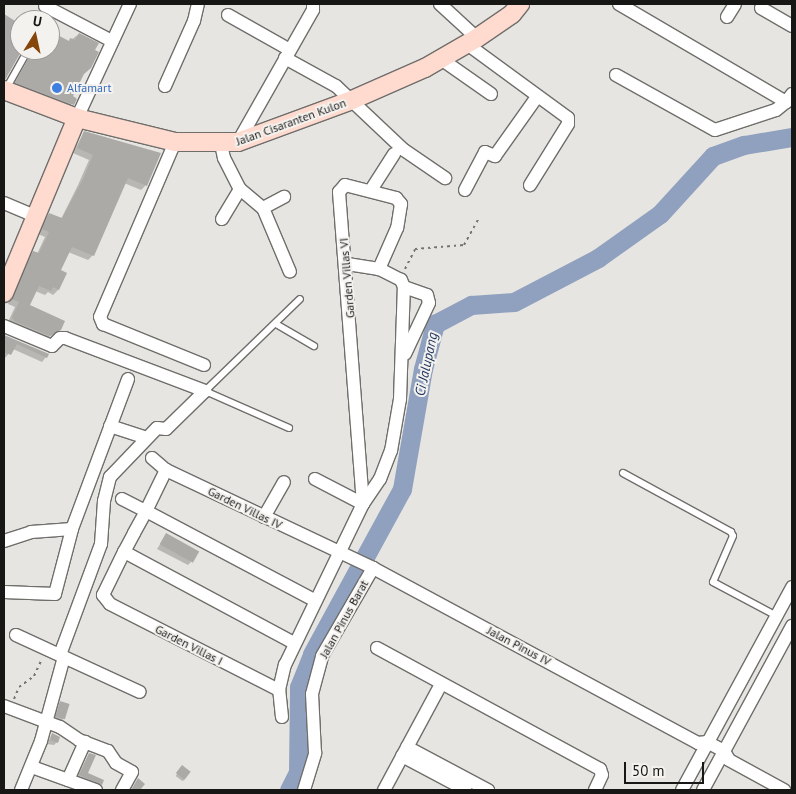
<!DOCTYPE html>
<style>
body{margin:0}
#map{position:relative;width:796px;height:794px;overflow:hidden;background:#e6e5e1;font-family:"PT Sans",sans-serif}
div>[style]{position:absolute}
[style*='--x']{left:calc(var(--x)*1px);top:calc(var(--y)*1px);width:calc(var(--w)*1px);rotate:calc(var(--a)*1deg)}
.shadow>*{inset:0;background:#0003;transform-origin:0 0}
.river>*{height:19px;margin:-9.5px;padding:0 9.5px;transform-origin:9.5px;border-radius:9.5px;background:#90a0bf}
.building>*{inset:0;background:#acaaa7;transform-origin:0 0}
.path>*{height:2px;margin-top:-1px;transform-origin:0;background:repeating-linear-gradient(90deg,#757471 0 2.5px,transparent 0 6.5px)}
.roads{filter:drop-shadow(1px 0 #6f6e6b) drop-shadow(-1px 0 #6f6e6b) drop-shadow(0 1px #6f6e6b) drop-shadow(0 -1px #6f6e6b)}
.lane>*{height:6px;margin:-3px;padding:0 3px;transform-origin:3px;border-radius:3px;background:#fff}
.street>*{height:12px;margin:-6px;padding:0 6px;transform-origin:6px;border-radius:6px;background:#fff}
.secondary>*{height:18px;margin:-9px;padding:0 9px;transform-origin:9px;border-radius:9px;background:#fedacf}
.dots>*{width:14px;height:14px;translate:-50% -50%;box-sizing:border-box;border:2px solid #f4f2ef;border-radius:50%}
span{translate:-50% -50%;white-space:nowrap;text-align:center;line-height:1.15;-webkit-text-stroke:4px #f4f2ef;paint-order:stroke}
.shop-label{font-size:12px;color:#366cbe}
.left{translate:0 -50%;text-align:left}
.street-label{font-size:12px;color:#171715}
.water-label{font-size:14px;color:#21365f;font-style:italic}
.frame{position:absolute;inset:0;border:5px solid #171715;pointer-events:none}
.north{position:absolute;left:10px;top:10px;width:50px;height:50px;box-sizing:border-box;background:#f4f2ef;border:1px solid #9c9a98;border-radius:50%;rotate:10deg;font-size:14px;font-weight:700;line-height:20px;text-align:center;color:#171715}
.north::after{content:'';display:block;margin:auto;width:18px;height:22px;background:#86460b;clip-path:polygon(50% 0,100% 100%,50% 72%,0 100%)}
.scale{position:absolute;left:624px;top:762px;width:80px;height:22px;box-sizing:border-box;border:2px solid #171715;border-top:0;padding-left:6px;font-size:15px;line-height:18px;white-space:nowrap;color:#171715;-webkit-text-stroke:4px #f4f2ef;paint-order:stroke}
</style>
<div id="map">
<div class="shadow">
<i style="clip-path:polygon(6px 17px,21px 50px,4px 80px,4px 20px)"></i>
<i style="clip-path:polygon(50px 32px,68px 42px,79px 34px,82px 75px,71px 97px,75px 99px,68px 109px,12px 87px,34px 50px,50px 50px)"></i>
<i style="clip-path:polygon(84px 132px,146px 185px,141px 190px,124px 183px,93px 255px,88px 260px,68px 252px,59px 271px,66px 274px,58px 290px,53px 295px,48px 292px,45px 295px,35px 291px,28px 306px,60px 329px,44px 341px,8px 322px,15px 307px,8px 304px,29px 257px,33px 252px,37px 254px,45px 237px,38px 234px,45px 219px,49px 214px,61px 219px,78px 185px,89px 160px,73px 153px)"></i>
<i style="clip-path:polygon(4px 336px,48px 354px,46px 357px,42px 362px,13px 349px,4px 359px)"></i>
<i style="clip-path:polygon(166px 535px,191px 562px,188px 565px,157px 549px)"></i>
<i style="clip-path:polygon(61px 703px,69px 705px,61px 724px,53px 720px)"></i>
<i style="clip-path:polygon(52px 734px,57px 742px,54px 745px,47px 744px)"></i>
<i style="clip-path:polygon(89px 754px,86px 774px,101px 784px,97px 787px,76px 779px)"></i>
<i style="left:182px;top:767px;width:9px;height:11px;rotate:36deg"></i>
</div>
<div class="river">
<i style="--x:289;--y:790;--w:20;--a:-63"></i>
<i style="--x:298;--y:772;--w:85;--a:-89.3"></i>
<i style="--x:299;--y:687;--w:35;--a:-68"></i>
<i style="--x:312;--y:654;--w:188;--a:-61.4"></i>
<i style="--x:402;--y:489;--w:122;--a:-80.1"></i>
<i style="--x:423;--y:369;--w:47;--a:-75.1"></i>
<i style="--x:435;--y:324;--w:41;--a:-27.8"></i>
<i style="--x:471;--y:305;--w:43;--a:-4"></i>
<i style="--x:514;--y:302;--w:95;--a:-27.6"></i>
<i style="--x:598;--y:258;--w:76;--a:-35.4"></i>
<i style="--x:660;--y:214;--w:79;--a:-47.6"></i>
<i style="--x:713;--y:156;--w:33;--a:-20"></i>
<i style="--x:744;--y:145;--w:49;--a:-9.5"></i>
</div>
<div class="building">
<i style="clip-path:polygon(4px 14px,20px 24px,22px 50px,5px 80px)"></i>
<i style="clip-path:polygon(50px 31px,69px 41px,70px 38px,75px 40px,79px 33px,99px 43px,95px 50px,99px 52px,91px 68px,84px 74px,73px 96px,77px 99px,74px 105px,15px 83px,33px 50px,50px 50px)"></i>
<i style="clip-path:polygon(84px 131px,161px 153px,147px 186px,128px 178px,94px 256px,72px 247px,61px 270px,67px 273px,59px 290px,53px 287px,51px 291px,39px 286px,30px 305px,65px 321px,61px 330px,50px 336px,14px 321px,12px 317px,19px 302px,12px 299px,33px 251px,39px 253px,49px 232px,42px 229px,49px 213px,62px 218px,83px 179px,93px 155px,77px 148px)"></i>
<i style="clip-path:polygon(4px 335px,49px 354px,47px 358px,17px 344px,11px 355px,4px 352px)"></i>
<i style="left:166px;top:533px;width:38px;height:13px;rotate:29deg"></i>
<i style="left:60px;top:701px;width:10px;height:16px;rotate:17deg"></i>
<i style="clip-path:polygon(52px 733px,60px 737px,58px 743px,50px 740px)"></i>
<i style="clip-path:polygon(89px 753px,96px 755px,88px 773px,104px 780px,102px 785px,79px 775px)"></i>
<i style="left:182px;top:765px;width:11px;height:10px;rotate:38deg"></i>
<i style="clip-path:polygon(138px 778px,145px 784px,140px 790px,131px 790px)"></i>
</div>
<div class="path">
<i style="--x:405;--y:269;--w:22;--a:-63"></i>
<i style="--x:415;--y:249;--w:49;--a:-4.7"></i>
<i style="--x:464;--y:245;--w:29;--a:-61"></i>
<i style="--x:14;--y:699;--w:13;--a:-67"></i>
<i style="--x:19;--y:687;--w:19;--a:-36"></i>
<i style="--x:34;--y:676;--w:19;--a:-65"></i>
</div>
<div class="roads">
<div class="lane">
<i style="--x:6;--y:89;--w:45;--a:-60.6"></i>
<i style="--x:276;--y:324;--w:44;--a:30.1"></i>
<i style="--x:289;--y:428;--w:92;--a:-156.2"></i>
<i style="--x:205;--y:391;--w:132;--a:-44.1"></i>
<i style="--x:623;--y:473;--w:123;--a:28.6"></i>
<i style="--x:731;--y:532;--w:4;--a:63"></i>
<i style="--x:733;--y:536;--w:50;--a:113.5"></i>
<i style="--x:713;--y:582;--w:72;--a:28"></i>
</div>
<div class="street">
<i style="--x:440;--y:4;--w:50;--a:42.6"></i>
<i style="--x:619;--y:4;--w:194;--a:30.4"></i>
<i style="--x:786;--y:102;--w:10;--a:-53"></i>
<i style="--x:45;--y:6;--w:76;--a:27.6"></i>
<i style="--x:761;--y:8;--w:36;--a:30"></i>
<i style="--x:228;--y:15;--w:71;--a:29.4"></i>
<i style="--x:727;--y:17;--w:15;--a:-58"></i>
<i style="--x:467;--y:44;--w:125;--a:36.2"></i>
<i style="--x:568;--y:118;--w:6;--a:90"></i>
<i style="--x:568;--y:124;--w:72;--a:121.9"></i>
<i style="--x:285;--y:58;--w:58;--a:28.8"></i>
<i style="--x:336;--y:86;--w:93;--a:43.3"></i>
<i style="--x:404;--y:150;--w:50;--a:34.3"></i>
<i style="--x:441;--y:59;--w:61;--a:35"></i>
<i style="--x:616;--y:75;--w:113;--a:29.1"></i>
<i style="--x:715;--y:130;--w:64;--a:-18.2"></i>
<i style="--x:776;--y:110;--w:13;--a:-39"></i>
<i style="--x:165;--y:86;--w:71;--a:-66"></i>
<i style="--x:194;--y:21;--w:17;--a:-77"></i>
<i style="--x:77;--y:118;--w:126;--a:-65.1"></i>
<i style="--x:175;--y:142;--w:190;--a:113.2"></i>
<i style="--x:100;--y:317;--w:8;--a:67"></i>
<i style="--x:103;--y:324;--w:109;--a:22.1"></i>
<i style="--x:238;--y:142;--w:152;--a:-60.4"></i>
<i style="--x:313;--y:10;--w:6;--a:-90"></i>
<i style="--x:221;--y:144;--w:14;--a:78"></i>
<i style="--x:224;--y:158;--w:35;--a:63"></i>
<i style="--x:240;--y:189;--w:30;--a:40"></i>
<i style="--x:263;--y:208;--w:24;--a:-28"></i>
<i style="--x:371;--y:190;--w:43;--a:-57.4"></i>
<i style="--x:465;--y:190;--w:43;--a:-62.2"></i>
<i style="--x:485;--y:152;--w:11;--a:22"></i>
<i style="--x:495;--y:156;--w:72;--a:-54.6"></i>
<i style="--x:4;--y:203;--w:34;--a:23"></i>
<i style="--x:263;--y:208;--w:69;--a:67.1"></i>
<i style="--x:222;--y:219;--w:35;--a:-59"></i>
<i style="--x:404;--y:287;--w:24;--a:19"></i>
<i style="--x:427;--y:295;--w:8;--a:76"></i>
<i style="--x:429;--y:303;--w:56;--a:115.2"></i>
<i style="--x:4;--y:326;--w:52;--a:22.6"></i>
<i style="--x:52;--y:346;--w:11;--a:-45"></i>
<i style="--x:60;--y:338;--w:5;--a:0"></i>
<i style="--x:65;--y:338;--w:150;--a:20.7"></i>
<i style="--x:205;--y:391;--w:54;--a:135.7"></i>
<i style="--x:166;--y:429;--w:9;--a:-174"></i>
<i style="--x:157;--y:428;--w:68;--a:133.8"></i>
<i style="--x:110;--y:477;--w:25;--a:104"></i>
<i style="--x:104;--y:501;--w:43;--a:94"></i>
<i style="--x:101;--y:544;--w:118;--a:110.3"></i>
<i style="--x:110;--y:426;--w:38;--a:18"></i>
<i style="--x:152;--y:458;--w:18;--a:41"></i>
<i style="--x:166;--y:470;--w:229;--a:25.3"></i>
<i style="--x:373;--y:568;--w:369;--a:28.3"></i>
<i style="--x:698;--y:743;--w:9;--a:-6"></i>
<i style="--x:707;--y:742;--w:19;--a:28"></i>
<i style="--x:724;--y:751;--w:10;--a:61"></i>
<i style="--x:729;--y:760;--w:63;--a:28.6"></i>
<i style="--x:315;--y:479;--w:54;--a:27.5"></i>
<i style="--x:122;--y:499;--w:27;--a:27"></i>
<i style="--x:146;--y:511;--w:46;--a:-64"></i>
<i style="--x:363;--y:504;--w:313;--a:-94.4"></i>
<i style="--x:339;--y:192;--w:9;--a:-49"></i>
<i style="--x:345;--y:185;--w:53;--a:14.3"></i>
<i style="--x:396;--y:198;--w:8;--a:50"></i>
<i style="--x:401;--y:204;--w:24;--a:99"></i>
<i style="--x:397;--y:228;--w:45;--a:113.7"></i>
<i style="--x:264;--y:517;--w:40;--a:-60.3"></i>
<i style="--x:4;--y:541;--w:28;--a:-18"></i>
<i style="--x:31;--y:532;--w:41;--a:-4.2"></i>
<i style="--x:72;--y:529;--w:160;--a:-69.5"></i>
<i style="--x:124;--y:552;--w:48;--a:116"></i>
<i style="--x:103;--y:595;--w:11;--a:52"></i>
<i style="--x:110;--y:604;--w:190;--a:27"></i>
<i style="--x:4;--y:592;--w:51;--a:2.2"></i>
<i style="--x:55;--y:594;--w:67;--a:-75.3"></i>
<i style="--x:16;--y:635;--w:136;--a:24.7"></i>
<i style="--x:294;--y:643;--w:193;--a:-151.8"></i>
<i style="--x:124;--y:552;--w:21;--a:-62"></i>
<i style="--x:134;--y:533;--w:25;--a:-61"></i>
<i style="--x:146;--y:511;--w:192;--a:27.9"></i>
<i style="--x:377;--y:648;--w:254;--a:28.5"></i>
<i style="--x:600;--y:769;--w:6;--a:72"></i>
<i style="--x:602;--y:775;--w:17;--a:115"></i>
<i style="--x:4;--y:706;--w:60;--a:20.6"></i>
<i style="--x:60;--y:727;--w:23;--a:34"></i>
<i style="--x:79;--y:740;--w:31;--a:21"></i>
<i style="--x:108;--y:751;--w:14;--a:56"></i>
<i style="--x:116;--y:763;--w:18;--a:29"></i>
<i style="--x:132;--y:772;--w:21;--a:119"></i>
<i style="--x:282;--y:717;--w:27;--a:-96"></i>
<i style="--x:279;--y:690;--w:26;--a:-77"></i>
<i style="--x:285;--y:665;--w:179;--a:-64.2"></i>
<i style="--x:363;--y:504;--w:30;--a:-56"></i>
<i style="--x:380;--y:479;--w:30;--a:-69"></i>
<i style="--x:391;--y:451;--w:53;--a:-80.2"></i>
<i style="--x:400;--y:399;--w:112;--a:-88"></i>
<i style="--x:404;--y:287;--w:8;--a:-113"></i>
<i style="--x:401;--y:280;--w:25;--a:-153"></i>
<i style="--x:379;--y:269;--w:32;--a:-171"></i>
<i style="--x:407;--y:747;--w:92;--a:28"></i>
<i style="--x:402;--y:756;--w:72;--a:28"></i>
<i style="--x:32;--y:767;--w:68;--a:19.8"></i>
<i style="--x:68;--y:780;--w:42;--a:-65.9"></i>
<i style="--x:21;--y:790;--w:53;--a:-67.8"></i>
<i style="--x:41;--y:741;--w:87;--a:-74.7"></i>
<i style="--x:304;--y:790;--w:39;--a:-73"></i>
<i style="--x:315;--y:753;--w:59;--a:-92.9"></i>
<i style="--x:312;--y:694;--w:39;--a:-75"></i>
<i style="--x:322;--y:656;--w:102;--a:-59.9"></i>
<i style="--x:384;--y:790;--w:120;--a:-61.7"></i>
<i style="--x:682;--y:790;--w:231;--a:-61.5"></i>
<i style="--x:703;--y:790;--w:187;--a:-61.5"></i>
</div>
<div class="secondary">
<i style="--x:4;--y:90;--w:78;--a:21"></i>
<i style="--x:77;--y:118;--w:101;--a:13.8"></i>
<i style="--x:175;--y:142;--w:63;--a:0"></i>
<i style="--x:238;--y:142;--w:121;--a:-20.2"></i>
<i style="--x:352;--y:100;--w:80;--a:-23.7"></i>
<i style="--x:425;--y:68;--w:60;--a:-30"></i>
<i style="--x:477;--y:38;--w:42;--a:-34.4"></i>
<i style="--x:512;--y:14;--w:13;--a:-51"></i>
<i style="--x:4;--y:293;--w:190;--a:-67.4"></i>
</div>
</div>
<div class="dots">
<i style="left:57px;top:88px;background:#3f7fe0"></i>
</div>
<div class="shop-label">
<span class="left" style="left:67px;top:88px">Alfamart</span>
</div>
<div class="street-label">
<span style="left:291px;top:122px;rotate:-20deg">Jalan Cisaranten Kulon</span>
<span style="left:347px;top:278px;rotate:-95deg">Garden Villas VI</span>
<span style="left:245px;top:508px;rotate:26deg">Garden Villas IV</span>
<span style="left:344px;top:619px;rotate:-61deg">Jalan Pinus Barat</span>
<span style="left:189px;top:645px;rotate:27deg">Garden Villas I</span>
<span style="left:519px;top:646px;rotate:28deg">Jalan Pinus IV</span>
</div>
<div class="water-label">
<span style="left:426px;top:364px;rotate:-78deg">Ci Jalupang</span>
</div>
<div class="frame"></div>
<div class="north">U</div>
<div class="scale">50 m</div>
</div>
